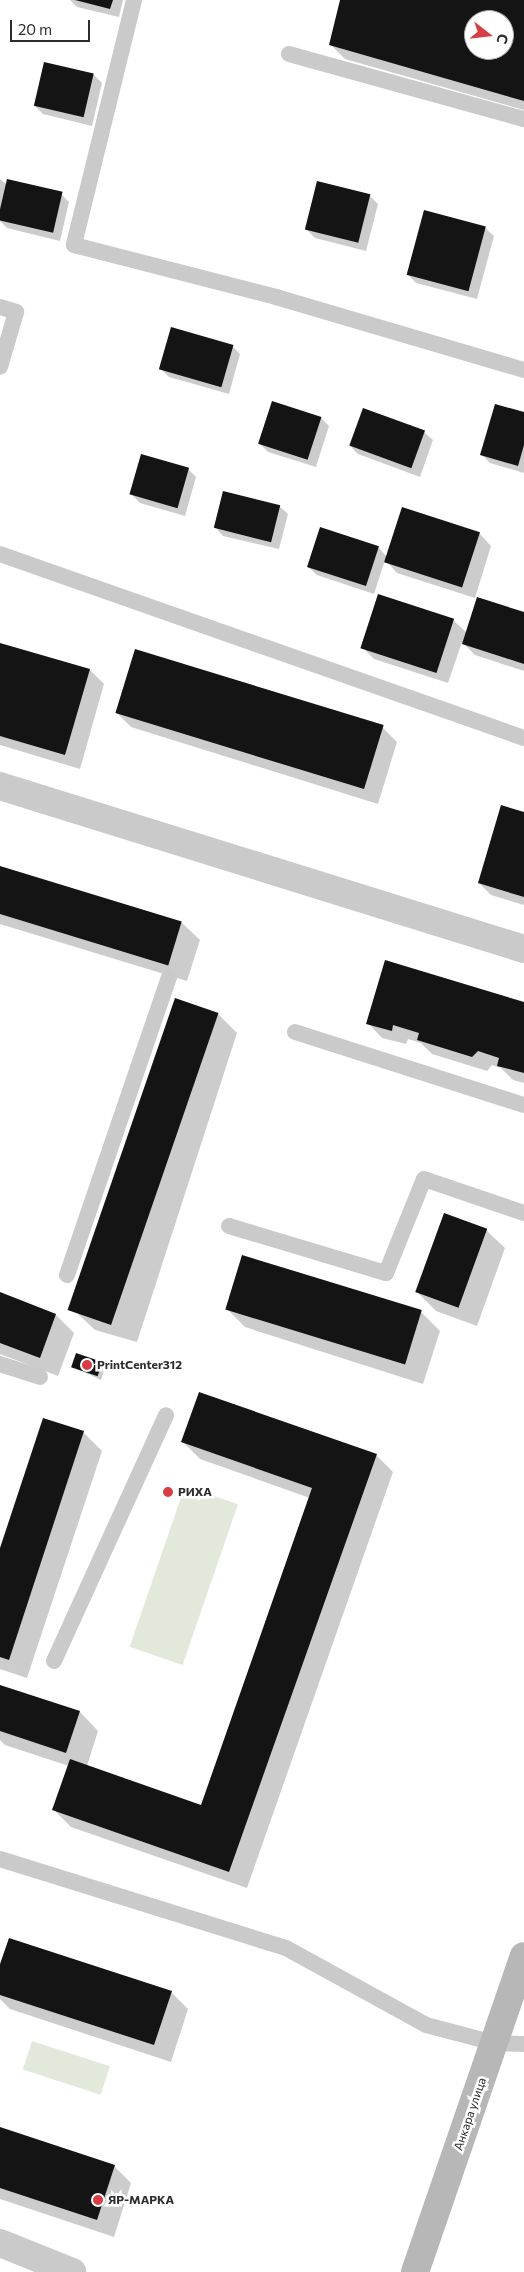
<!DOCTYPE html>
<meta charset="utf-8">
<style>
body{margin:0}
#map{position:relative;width:524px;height:2272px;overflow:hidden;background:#fff;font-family:Commissioner,sans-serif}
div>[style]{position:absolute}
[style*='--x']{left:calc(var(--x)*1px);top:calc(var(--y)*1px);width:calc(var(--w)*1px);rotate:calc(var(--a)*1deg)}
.green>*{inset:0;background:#e2e9db;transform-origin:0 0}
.shadow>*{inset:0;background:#0003}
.building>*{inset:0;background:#141414;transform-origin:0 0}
.lane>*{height:16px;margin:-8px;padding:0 8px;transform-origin:8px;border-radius:8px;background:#cacaca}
.street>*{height:28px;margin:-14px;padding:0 14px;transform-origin:14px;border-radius:14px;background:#cacaca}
.secondary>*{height:28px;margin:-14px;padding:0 14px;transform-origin:14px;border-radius:14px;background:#b7b7b7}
.dots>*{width:14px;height:14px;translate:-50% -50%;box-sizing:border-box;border:2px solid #fff;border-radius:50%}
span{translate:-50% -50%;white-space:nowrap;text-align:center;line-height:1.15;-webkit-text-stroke:5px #fff;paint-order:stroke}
.poi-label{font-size:12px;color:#2d2d2d;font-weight:700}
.left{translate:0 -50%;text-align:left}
.street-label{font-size:12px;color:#2d2d2d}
.north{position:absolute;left:464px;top:10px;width:50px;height:50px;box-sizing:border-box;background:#fff;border:1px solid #ababab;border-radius:50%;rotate:106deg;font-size:14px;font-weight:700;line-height:20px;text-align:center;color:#2d2d2d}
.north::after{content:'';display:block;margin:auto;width:18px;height:22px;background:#d63d44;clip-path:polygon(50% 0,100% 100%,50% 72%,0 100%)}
.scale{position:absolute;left:10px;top:20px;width:80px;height:22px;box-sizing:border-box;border:2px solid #2d2d2d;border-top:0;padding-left:6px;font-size:15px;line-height:18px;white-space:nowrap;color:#2d2d2d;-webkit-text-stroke:4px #fff;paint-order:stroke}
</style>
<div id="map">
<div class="green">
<i style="left:185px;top:1486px;width:56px;height:170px;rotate:19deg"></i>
<i style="left:32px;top:2041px;width:82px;height:30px;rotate:18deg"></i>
</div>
<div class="shadow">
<i style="clip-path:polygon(70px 0,123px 0,119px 17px,77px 7px)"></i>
<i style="clip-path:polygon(evenodd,342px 0,524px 0,524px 110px,345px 59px,331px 45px,342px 0,474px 20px,504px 20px,504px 50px,474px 50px,474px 20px)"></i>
<i style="clip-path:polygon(94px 75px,102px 83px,92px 126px,43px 114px,35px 106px)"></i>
<i style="clip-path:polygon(0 179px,7px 185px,61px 194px,69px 202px,60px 241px,7px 228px,0 221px)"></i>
<i style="clip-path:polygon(369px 195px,378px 204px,366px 251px,315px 238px,306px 229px)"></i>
<i style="clip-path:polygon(485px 228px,494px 236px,477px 299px,416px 283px,408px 275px)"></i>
<i style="clip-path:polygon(232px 346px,240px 354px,229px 394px,169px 377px,160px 368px)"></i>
<i style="clip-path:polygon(273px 402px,321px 418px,329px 426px,316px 467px,268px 452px,259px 443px)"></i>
<i style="clip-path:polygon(524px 413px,524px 473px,490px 463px,482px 455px)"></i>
<i style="clip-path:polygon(424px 432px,433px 440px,420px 477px,358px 454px,350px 446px)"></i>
<i style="clip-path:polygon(188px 469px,196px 477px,185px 516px,140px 503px,131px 494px)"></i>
<i style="clip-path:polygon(279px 506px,288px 514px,279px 549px,223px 536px,215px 527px)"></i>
<i style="clip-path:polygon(480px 534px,491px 546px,475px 598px,397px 573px,385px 560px,374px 594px,317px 575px,308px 567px,378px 547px,387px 557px)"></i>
<i style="clip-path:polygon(524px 614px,524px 671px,475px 655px,462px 642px,448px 683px,374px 659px,362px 647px,453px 620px,467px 633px)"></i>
<i style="clip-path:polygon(0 644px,90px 670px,104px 684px,80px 769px,0 745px)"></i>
<i style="clip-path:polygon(136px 650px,383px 728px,397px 742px,378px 804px,131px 727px,116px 712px)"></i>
<i style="clip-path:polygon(524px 813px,524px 905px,491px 895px,479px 883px)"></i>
<i style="clip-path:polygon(0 867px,181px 922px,200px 940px,187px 981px,0 924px)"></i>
<i style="clip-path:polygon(524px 1003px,524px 1083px,513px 1080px,501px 1068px,492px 1065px,487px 1071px,432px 1054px,421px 1043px,408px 1039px,406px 1044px,382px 1038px,368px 1023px)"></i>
<i style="clip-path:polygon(218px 1014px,237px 1033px,137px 1342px,95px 1330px,76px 1312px)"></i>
<i style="clip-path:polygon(486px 1230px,505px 1248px,477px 1326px,436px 1311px,417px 1292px)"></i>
<i style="clip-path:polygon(0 1294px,56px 1315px,74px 1333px,58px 1376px,0 1354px)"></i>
<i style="clip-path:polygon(227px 1309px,421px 1312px,440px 1331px,423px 1384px,245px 1327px)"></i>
<i style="clip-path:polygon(101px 1363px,105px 1367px,101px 1380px,73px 1367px)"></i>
<i style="clip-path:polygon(83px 1432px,102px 1451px,27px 1678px,0 1669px,0 1552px)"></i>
<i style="clip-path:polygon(183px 1442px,376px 1455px,393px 1472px,247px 1888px,71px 1827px,53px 1809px,69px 1766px,5px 1745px,0 1740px,0 1686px,80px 1712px,98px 1731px,87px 1766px,202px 1807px,310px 1498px,200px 1459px)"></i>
<i style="clip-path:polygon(0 1968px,171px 1992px,188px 2009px,171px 2062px,10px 2009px,0 1999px)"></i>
<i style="clip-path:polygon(0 2129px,114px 2166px,131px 2183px,114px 2237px,0 2199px)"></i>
</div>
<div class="building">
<i style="clip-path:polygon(75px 0,113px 0,110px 9px)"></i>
<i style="clip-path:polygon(evenodd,340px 0,524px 0,524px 101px,329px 45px,340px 0,474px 20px,504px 20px,504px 50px,474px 50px,474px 20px)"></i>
<i style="left:44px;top:62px;width:51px;height:45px;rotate:13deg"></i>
<i style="left:7px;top:179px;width:57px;height:42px;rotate:13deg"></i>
<i style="left:317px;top:181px;width:55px;height:50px;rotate:14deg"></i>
<i style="left:424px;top:210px;width:64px;height:67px;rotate:15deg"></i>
<i style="left:171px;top:327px;width:65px;height:44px;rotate:16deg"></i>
<i style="left:272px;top:401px;width:52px;height:45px;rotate:18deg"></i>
<i style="clip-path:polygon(495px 404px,524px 412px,524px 445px,518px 466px,480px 455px)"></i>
<i style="left:363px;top:408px;width:66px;height:40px;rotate:20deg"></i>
<i style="left:141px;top:454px;width:50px;height:42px;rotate:16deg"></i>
<i style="left:223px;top:491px;width:59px;height:38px;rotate:14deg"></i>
<i style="left:402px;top:507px;width:82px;height:58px;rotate:18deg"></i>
<i style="left:320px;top:527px;width:62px;height:42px;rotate:18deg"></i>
<i style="left:378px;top:594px;width:80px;height:57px;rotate:18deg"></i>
<i style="clip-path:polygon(477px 597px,524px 612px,524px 664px,462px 644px)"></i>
<i style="clip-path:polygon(0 643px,90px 669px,65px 755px,0 736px)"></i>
<i style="left:135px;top:649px;width:260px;height:67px;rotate:17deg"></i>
<i style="clip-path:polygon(501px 805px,524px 812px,524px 897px,478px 883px)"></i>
<i style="left:0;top:866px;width:190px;height:46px;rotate:17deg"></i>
<i style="clip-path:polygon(385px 960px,524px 1002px,524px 1073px,497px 1066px,499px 1058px,478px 1051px,472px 1057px,417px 1040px,419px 1033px,393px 1025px,392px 1031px,366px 1024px)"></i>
<i style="left:175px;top:998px;width:46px;height:330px;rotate:19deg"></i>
<i style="left:444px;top:1213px;width:46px;height:84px;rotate:20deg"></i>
<i style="left:242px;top:1255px;width:188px;height:57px;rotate:17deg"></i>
<i style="clip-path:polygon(0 1292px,56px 1314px,40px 1358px,0 1343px)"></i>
<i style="left:76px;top:1353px;width:28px;height:15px;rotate:19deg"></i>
<i style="clip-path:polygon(199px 1392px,377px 1454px,229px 1872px,52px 1810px,70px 1759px,201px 1805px,312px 1488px,181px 1442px)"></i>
<i style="clip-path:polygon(43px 1418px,84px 1431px,9px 1660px,0 1657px,0 1548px)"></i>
<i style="clip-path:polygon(0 1685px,80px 1711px,66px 1753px,0 1731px)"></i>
<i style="clip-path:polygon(9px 1938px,172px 1991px,154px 2045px,0 1995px,0 1964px)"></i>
<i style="clip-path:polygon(0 2127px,115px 2165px,97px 2220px,0 2188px)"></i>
</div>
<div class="lane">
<i style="--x:134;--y:0;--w:252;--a:103.8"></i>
<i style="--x:74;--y:245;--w:209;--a:14.4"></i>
<i style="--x:276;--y:297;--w:259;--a:16.4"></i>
<i style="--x:289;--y:54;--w:244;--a:15.5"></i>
<i style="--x:0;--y:307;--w:17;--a:17"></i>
<i style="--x:16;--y:312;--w:57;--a:106.2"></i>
<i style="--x:0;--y:554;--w:555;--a:19.35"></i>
<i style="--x:295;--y:1032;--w:240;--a:17.7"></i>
<i style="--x:229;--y:1226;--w:164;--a:16.7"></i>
<i style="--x:386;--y:1273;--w:101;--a:-68"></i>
<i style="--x:424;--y:1179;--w:106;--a:18.8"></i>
<i style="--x:67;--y:1275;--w:315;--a:-71.1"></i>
<i style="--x:0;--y:1364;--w:42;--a:18"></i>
<i style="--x:54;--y:1661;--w:270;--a:-65.5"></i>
<i style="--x:0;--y:1859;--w:300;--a:17.3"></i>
<i style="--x:286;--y:1948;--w:160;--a:28.8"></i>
<i style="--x:426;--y:2025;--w:70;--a:14.8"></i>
<i style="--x:494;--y:2043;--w:30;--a:2"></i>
</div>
<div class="street">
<i style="--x:0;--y:786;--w:549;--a:17.28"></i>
<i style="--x:0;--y:2243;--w:78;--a:21.9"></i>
</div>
<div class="secondary">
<i style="--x:415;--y:2272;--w:334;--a:-71"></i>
</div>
<div class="dots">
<i style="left:87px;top:1365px;background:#d63d44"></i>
<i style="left:168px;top:1492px;background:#d63d44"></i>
<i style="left:98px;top:2200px;background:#d63d44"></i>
</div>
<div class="poi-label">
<span class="left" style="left:97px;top:1365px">PrintCenter312</span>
<span class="left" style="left:178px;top:1492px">РИХА</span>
<span class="left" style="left:108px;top:2200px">ЯР-МАРКА</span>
</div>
<div class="street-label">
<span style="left:470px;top:2114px;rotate:-71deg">Анкара улица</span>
</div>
<div class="north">С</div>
<div class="scale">20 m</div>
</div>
